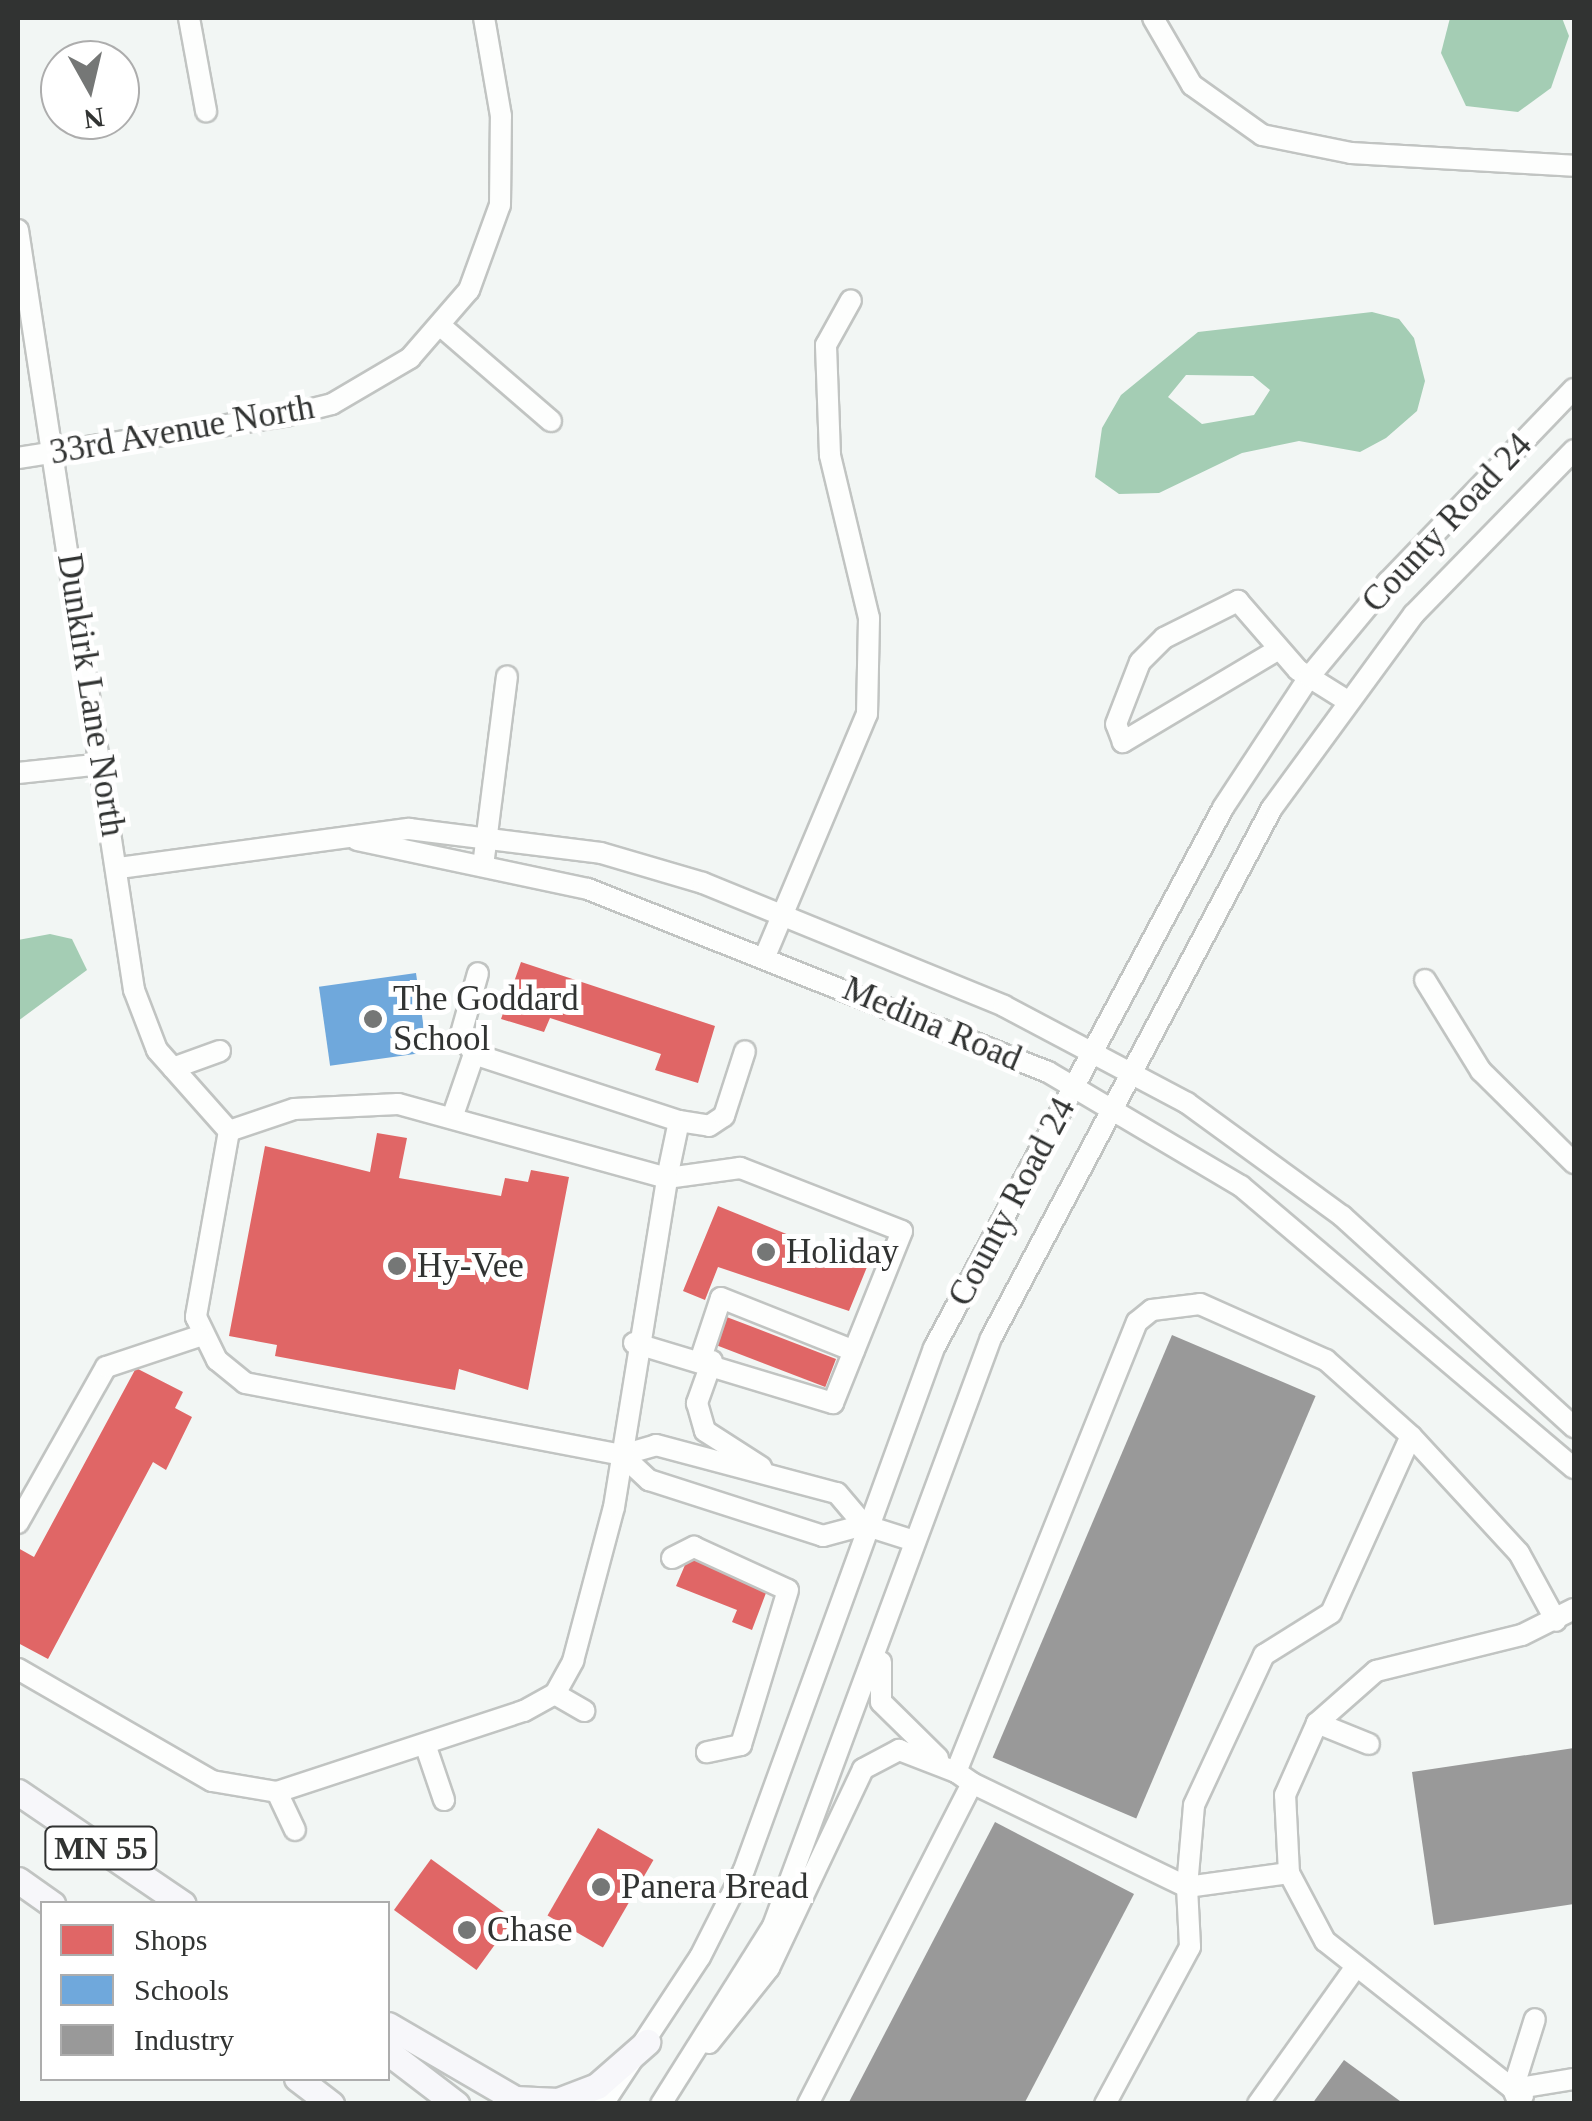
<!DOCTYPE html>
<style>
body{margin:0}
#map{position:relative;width:1592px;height:2121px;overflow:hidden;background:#f2f6f4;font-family:"Times New Roman",serif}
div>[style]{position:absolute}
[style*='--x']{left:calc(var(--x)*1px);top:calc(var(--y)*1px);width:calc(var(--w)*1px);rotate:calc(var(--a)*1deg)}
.water>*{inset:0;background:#a4cdb4}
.shops>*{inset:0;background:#e06666;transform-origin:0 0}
.schools>*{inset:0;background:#6fa8dc;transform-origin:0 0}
.industry>*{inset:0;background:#999;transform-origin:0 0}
.roads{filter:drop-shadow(2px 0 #c1c4c2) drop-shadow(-2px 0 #c1c4c2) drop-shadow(0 2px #c1c4c2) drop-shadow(0 -2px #c1c4c2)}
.minor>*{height:20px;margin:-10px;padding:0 10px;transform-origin:10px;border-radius:10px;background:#fdfefd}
.major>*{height:25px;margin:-12.5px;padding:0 12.5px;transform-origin:12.5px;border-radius:12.5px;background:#f7f7fa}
.dots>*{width:28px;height:28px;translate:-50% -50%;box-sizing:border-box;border:5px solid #fff;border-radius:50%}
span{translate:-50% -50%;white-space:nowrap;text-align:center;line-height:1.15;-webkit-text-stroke:10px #fff;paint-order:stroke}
.shield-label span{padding:2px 8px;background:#fff;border:2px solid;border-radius:8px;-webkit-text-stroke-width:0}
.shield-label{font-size:32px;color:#313332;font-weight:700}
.street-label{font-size:35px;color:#313332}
.poi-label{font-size:35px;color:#313332}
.left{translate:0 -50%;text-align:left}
.frame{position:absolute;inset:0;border:20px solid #313332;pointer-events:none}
.legend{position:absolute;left:40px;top:1901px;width:350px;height:180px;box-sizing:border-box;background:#fff;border:2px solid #adadad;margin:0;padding:12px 18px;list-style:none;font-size:30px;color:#313332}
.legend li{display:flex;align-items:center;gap:20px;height:50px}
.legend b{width:50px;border:2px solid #adadad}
.north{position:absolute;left:40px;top:40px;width:100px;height:100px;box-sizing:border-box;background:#fff;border:2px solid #adadad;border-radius:50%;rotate:172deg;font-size:28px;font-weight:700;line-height:40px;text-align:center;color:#313332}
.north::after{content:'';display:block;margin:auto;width:35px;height:45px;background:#757776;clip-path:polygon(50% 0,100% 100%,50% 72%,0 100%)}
</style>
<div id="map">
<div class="water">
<i style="clip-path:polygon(1450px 18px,1562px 18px,1569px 36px,1551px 88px,1518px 112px,1466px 106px,1441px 53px)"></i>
<i style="clip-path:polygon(evenodd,1372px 312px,1399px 319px,1414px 338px,1425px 381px,1417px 411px,1386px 438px,1360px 452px,1299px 441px,1242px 453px,1159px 493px,1119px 494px,1095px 477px,1102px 428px,1121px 395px,1198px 332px,1372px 312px,1253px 376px,1270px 390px,1254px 415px,1202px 424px,1168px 397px,1186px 375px,1253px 376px)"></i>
<i style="clip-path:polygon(50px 934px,72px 939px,87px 970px,18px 1021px,18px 940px)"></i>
</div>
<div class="shops">
<i style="clip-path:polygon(521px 962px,715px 1026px,698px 1083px,655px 1070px,661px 1054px,550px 1018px,544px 1032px,501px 1019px)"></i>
<i style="clip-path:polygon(377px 1133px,407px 1138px,399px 1178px,501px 1196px,505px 1178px,528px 1182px,531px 1170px,569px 1177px,528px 1390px,459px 1369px,455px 1390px,275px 1356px,277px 1345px,229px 1336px,265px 1146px,370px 1172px)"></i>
<i style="clip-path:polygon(718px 1206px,867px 1267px,849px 1311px,718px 1267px,705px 1300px,683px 1291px)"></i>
<i style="left:724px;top:1316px;width:120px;height:30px;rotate:21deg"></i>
<i style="clip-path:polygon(136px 1368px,183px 1392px,175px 1408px,192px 1417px,166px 1470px,153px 1462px,48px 1659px,18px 1643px,18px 1548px,34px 1557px)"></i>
<i style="clip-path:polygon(688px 1558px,769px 1585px,752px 1630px,732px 1622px,737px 1610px,676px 1586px)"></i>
<i style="left:598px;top:1828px;width:64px;height:101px;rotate:30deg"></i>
<i style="left:431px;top:1859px;width:102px;height:63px;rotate:36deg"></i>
</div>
<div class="schools">
<i style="left:416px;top:973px;width:80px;height:98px;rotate:82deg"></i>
</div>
<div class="industry">
<i style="left:1172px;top:1335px;width:156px;height:459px;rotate:23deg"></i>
<i style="clip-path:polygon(1574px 1748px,1574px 1904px,1434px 1925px,1412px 1772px)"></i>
<i style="clip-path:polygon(995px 1822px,1134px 1894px,1024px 2104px,848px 2104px)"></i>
<i style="clip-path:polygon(1344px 2060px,1404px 2104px,1312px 2104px)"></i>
</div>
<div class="roads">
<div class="minor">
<i style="--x:189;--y:18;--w:95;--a:79.6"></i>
<i style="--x:1153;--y:18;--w:78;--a:59.8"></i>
<i style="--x:1192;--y:85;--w:86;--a:35.5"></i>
<i style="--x:1262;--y:135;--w:91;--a:11.4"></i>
<i style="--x:1351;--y:153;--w:223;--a:3.3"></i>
<i style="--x:18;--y:230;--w:769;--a:81.32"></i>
<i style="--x:134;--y:990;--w:64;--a:69"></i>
<i style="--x:157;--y:1050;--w:108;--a:48.4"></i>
<i style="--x:442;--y:327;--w:144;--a:40.8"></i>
<i style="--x:18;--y:458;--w:273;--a:-9"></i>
<i style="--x:288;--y:415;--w:45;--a:-14"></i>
<i style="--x:332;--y:404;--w:91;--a:-30.5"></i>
<i style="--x:410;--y:358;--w:90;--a:-49.1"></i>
<i style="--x:469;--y:290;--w:90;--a:-70"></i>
<i style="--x:500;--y:205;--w:89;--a:-89.4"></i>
<i style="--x:501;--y:116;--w:99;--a:-99.8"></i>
<i style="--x:1279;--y:649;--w:182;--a:149.2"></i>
<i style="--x:1123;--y:742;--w:19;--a:-111"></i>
<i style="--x:1116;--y:724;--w:66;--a:-68.8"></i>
<i style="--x:1140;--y:662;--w:34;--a:-45"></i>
<i style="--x:1164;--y:638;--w:83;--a:-26.6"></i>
<i style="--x:1238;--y:601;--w:91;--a:49"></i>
<i style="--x:1298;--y:670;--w:57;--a:32"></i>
<i style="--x:18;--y:773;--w:84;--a:-6.1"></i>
<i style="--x:357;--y:840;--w:236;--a:12"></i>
<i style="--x:588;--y:889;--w:495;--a:21.7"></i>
<i style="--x:1048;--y:1072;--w:224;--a:30.6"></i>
<i style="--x:1241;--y:1186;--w:436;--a:40.3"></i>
<i style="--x:483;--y:866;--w:191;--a:-82.8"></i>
<i style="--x:119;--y:868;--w:293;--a:-7.7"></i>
<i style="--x:409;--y:829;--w:193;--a:7.1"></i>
<i style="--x:601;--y:853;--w:106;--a:16.4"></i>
<i style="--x:703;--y:883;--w:325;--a:22.2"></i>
<i style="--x:1004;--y:1006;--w:207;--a:27.9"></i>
<i style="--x:1187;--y:1103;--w:192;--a:36.1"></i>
<i style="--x:1342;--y:1216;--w:314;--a:42.3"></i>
<i style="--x:766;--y:954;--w:260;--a:-67.2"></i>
<i style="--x:867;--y:714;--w:96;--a:-88.8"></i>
<i style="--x:869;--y:618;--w:168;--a:-103.5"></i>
<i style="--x:830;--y:455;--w:110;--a:-92.1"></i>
<i style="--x:826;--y:345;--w:51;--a:-60.9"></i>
<i style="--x:1425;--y:980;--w:107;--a:58.4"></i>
<i style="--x:1481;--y:1071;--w:131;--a:44.7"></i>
<i style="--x:474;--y:1054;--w:24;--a:-123"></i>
<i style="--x:461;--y:1034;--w:63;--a:-74.4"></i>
<i style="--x:173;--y:1068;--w:50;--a:-19.9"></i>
<i style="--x:452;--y:1118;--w:68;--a:-71"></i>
<i style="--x:474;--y:1054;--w:216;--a:18.1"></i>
<i style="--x:229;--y:1131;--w:189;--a:100.1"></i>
<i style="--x:196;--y:1317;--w:48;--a:64"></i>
<i style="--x:217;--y:1360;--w:36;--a:39"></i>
<i style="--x:245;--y:1383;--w:384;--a:10.8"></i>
<i style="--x:622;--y:1455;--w:35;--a:-16"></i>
<i style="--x:656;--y:1445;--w:187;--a:14.9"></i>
<i style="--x:837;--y:1493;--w:42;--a:49.8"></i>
<i style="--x:634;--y:1343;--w:208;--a:16.8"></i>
<i style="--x:833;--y:1403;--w:185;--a:-68.1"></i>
<i style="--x:902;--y:1231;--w:174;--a:-158.7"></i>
<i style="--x:740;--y:1168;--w:74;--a:172.2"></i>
<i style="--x:667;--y:1178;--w:58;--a:-78.1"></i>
<i style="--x:679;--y:1121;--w:30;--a:9"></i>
<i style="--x:709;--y:1126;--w:18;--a:-34"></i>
<i style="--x:724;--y:1116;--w:68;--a:-72.1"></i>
<i style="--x:701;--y:1358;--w:63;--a:-71.6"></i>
<i style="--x:721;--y:1298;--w:143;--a:21.7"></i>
<i style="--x:712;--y:1361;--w:45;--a:109.7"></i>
<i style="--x:697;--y:1403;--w:29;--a:74"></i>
<i style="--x:705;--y:1431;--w:67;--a:32.7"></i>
<i style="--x:622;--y:1455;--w:37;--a:43"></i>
<i style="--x:649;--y:1480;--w:183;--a:17.8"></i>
<i style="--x:823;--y:1536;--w:42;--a:-15"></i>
<i style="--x:864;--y:1525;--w:52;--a:17.7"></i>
<i style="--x:18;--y:1523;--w:179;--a:-60.6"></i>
<i style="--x:106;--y:1367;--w:98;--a:-18.4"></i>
<i style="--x:672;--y:1558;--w:25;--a:-27"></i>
<i style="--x:694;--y:1547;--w:103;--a:24.6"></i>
<i style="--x:788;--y:1590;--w:162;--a:106.9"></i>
<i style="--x:741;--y:1745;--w:35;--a:168"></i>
<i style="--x:881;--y:1662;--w:40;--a:90"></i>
<i style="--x:881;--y:1702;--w:80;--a:44.5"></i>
<i style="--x:18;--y:1669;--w:224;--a:30"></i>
<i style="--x:212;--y:1781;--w:66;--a:9.6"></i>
<i style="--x:277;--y:1792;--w:260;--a:-18.2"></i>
<i style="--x:524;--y:1711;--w:35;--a:-29"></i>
<i style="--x:555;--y:1694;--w:38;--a:-61"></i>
<i style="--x:573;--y:1661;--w:159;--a:-75.1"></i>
<i style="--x:614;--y:1507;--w:333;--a:-80.8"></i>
<i style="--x:667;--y:1178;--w:279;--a:-164.6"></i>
<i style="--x:398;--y:1104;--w:104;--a:177.2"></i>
<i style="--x:294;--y:1109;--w:69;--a:161.3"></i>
<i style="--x:555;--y:1694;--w:34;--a:30"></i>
<i style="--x:1317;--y:1723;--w:56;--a:22"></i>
<i style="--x:426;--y:1747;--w:56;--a:71.2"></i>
<i style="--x:972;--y:1783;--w:19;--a:-145"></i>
<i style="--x:956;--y:1772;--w:485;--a:-68.1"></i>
<i style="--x:1137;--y:1322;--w:19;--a:-39"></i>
<i style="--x:1152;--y:1310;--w:48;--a:-7.1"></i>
<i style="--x:1200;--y:1304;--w:138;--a:24"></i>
<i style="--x:1326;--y:1360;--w:114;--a:41.8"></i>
<i style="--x:277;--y:1792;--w:42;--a:64.7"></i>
<i style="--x:1289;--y:1873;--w:103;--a:172.2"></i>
<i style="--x:1187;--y:1887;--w:82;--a:-85.1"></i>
<i style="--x:1194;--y:1805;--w:166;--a:-65"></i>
<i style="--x:1264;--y:1655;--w:79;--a:-32.1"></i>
<i style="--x:1331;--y:1613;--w:194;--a:-65.7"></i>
<i style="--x:1411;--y:1436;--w:159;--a:47.3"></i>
<i style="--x:1519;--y:1553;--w:77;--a:61.4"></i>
<i style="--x:709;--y:2043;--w:96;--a:-51.3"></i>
<i style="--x:769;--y:1968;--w:220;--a:-64.7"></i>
<i style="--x:863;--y:1769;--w:41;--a:-27.8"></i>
<i style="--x:899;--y:1750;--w:61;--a:21.1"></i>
<i style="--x:1513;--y:2089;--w:239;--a:-141.8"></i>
<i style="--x:1325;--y:1941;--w:77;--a:-117.9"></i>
<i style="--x:1289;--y:1873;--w:78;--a:-92.9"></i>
<i style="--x:1285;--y:1795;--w:79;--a:-66"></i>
<i style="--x:1317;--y:1723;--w:79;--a:-41.4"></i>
<i style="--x:1376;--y:1671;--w:150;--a:-13.9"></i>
<i style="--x:1522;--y:1635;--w:58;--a:-26.6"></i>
<i style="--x:1523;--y:2096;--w:12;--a:-145"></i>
<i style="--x:1513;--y:2089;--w:62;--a:-9.3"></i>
<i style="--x:603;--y:2104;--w:176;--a:-56.6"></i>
<i style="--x:700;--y:1957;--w:97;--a:-63.2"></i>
<i style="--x:744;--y:1870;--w:556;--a:-70"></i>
<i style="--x:934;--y:1348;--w:612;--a:-61.84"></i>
<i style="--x:1223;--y:808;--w:157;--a:-56.7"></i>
<i style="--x:1309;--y:677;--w:124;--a:-50.3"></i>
<i style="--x:1388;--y:582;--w:268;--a:-46.1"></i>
<i style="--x:661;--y:2104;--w:210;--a:-57.8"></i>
<i style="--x:773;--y:1926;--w:627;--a:-69.66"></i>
<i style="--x:991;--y:1338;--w:600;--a:-62.07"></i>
<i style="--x:1272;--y:808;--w:240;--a:-53.8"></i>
<i style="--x:1414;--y:614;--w:229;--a:-45.7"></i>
<i style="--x:808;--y:2104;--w:360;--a:-62.9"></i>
<i style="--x:972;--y:1783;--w:239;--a:25.8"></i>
<i style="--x:1187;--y:1887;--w:60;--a:87.1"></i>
<i style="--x:1190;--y:1947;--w:179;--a:118.4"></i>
<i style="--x:1258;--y:2104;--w:167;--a:-54.5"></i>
<i style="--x:1519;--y:2104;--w:16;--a:-112"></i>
<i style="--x:1513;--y:2089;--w:73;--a:-72.6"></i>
</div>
<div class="major">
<i style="--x:18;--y:1792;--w:199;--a:34.2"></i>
<i style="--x:18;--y:1880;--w:42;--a:35.2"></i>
<i style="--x:388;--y:2025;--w:147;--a:30.2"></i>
<i style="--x:515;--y:2099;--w:43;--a:2.7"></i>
<i style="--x:558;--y:2101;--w:42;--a:-21"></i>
<i style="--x:597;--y:2086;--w:67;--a:-41.3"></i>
<i style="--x:388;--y:2052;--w:86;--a:37.4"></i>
<i style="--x:297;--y:2078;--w:43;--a:37.4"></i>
</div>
</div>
<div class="dots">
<i style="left:373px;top:1019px;background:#757776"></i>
<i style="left:766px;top:1252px;background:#757776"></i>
<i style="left:397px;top:1266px;background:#757776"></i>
<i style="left:601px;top:1887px;background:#757776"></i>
<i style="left:467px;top:1930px;background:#757776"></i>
</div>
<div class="shield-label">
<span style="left:101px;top:1848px">MN 55</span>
</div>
<div class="street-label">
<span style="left:182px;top:430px;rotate:-10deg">33rd Avenue North</span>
<span style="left:1447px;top:523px;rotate:-47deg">County Road 24</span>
<span style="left:91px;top:695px;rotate:81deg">Dunkirk Lane North</span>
<span style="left:932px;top:1024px;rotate:23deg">Medina Road</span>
<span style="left:1012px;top:1202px;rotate:-62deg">County Road 24</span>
</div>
<div class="poi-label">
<span class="left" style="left:393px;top:1019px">The Goddard<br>School</span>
<span class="left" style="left:786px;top:1252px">Holiday</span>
<span class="left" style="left:417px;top:1266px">Hy-Vee</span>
<span class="left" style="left:621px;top:1887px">Panera Bread</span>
<span class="left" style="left:487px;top:1930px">Chase</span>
</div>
<div class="frame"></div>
<ul class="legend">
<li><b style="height:28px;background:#e06666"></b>Shops</li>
<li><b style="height:28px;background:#6fa8dc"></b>Schools</li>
<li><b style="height:28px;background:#999"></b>Industry</li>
</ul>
<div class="north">N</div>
</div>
